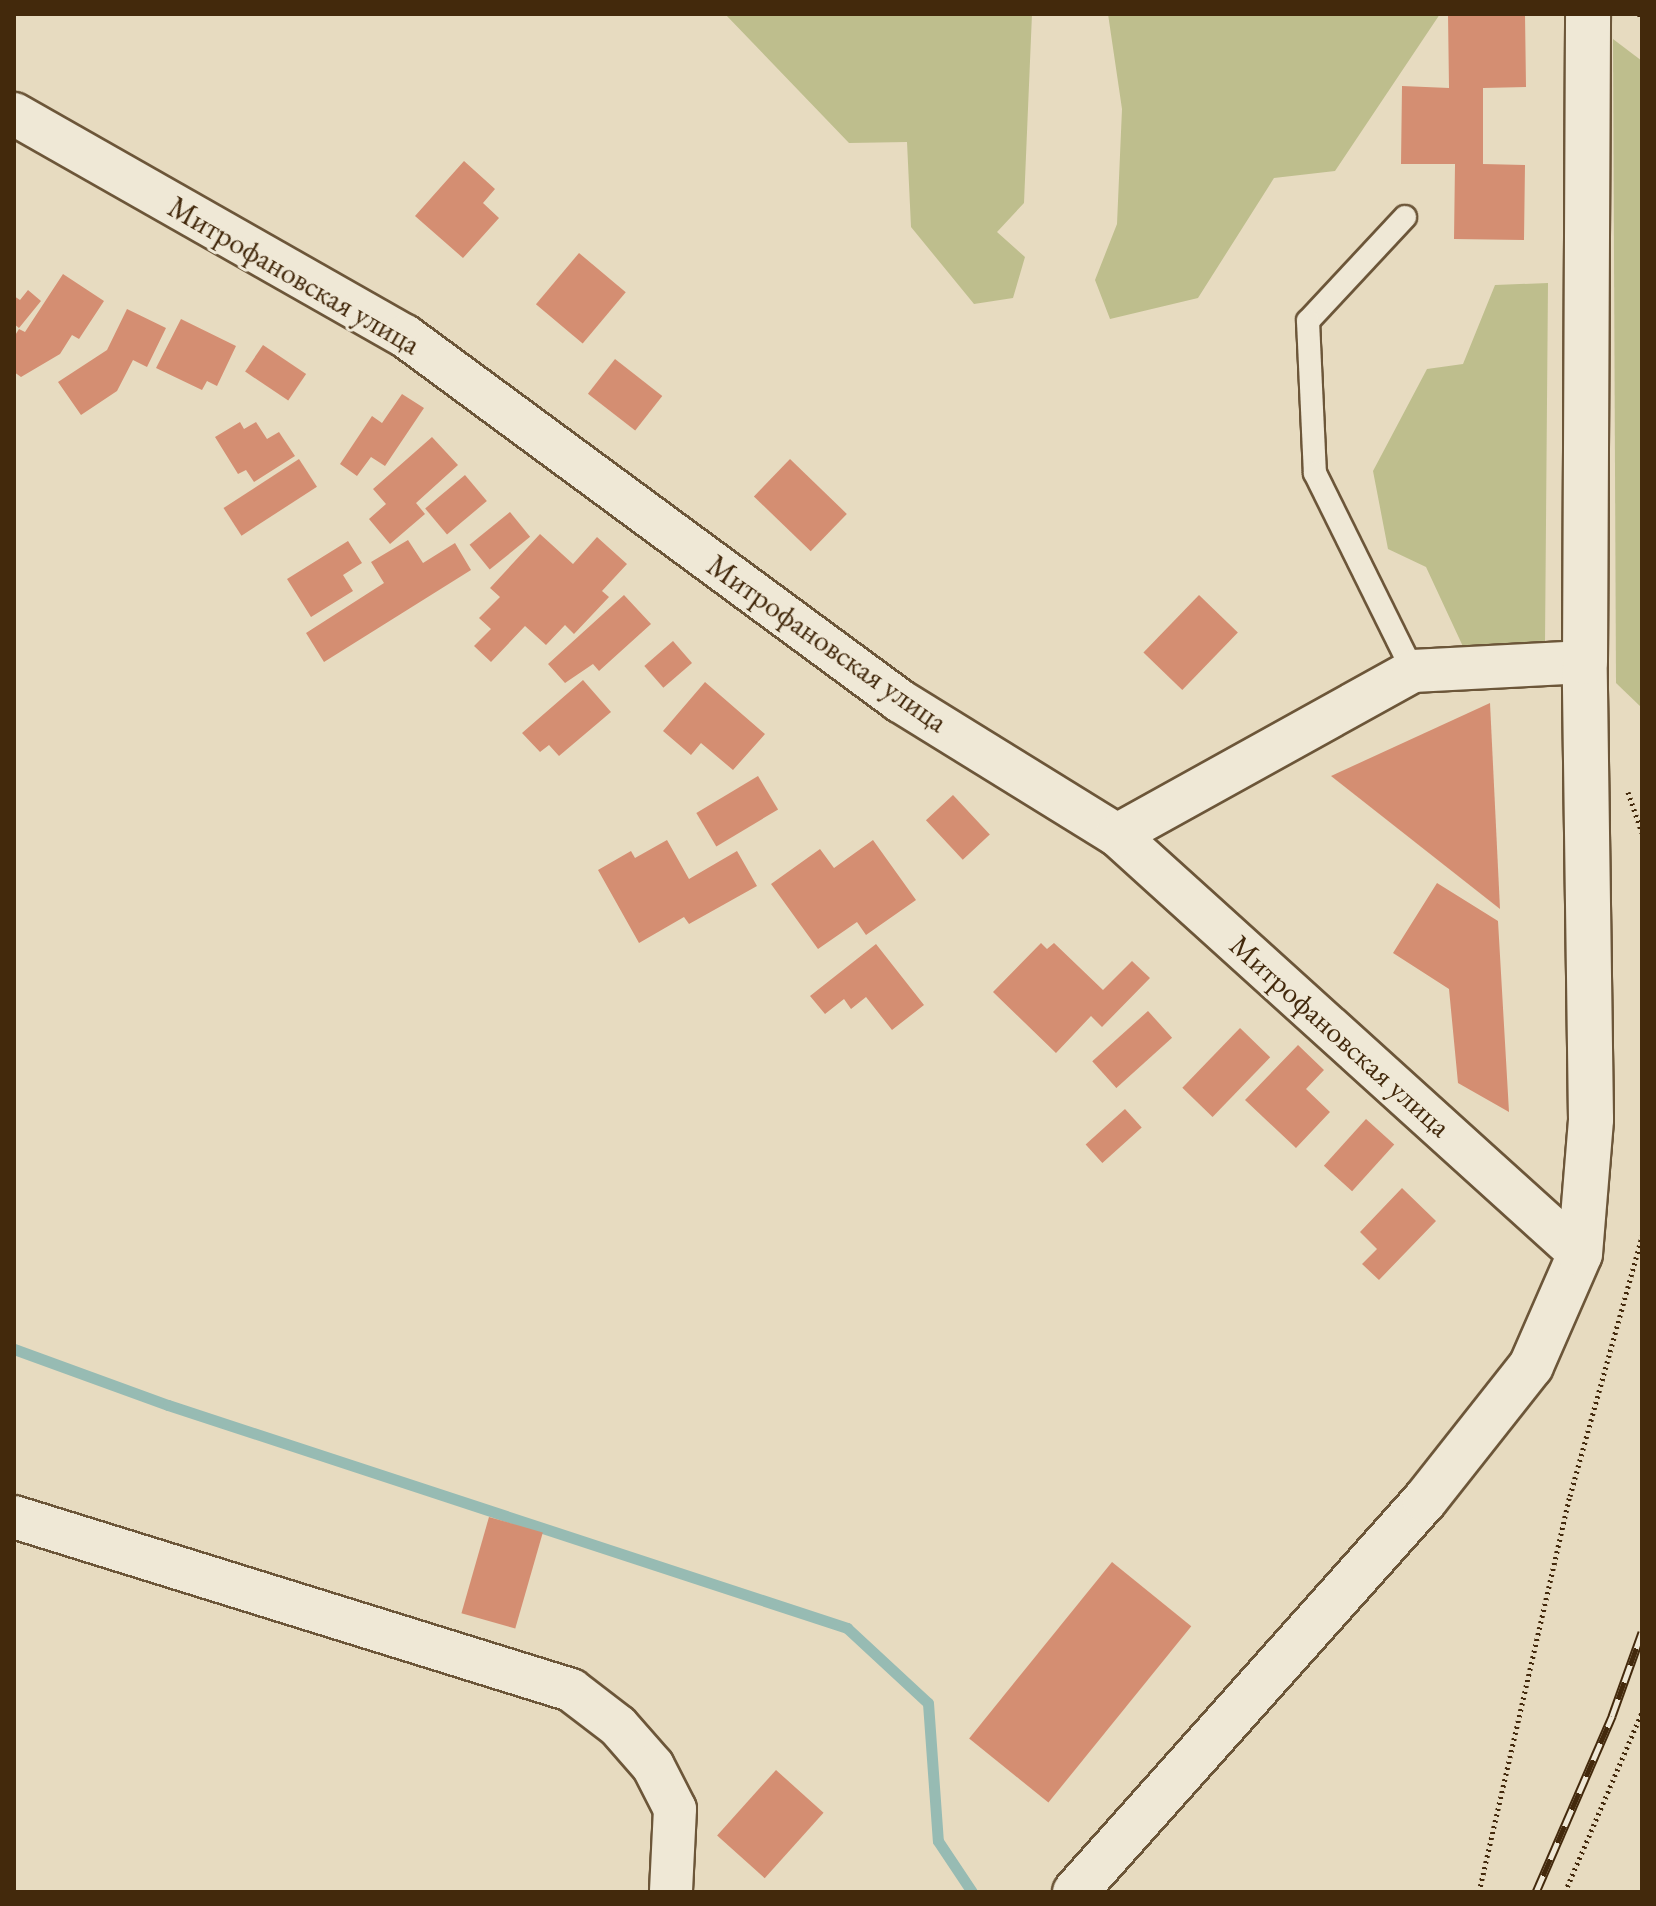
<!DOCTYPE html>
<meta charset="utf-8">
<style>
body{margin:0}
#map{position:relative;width:1656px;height:1906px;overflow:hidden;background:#e7dbc0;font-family:"EB Garamond",serif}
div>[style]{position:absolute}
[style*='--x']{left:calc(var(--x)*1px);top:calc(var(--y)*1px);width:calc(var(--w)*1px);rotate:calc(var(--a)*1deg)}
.green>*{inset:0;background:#bebe8d}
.stream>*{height:11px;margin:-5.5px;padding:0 5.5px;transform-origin:5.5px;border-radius:5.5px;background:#97bbb3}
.building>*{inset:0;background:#d48e72;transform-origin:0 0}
.path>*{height:5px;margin-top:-2.5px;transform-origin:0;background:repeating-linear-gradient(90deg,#43290c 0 2px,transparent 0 6px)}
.roads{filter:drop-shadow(2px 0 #6c5639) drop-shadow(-2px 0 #6c5639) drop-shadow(0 2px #6c5639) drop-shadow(0 -2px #6c5639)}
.service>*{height:22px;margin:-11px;padding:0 11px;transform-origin:11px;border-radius:11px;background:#efe8d6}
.minor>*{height:42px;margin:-21px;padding:0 21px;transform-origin:21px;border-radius:21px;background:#efe8d6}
.tertiary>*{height:44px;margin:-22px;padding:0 22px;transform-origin:22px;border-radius:22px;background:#efe8d6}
.rail>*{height:9px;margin-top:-4.5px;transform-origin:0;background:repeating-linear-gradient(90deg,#efe8d6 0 18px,#43290c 0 36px);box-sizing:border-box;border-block:2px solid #43290c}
span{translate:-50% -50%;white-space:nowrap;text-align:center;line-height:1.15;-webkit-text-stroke:6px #efe8d6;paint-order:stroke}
.street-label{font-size:30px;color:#43290c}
.frame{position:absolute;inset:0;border:16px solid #43290c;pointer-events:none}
</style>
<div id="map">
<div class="green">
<i style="clip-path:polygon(725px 14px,1032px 14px,1024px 203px,997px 232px,1025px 257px,1013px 298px,974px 304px,911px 227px,907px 142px,849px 143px)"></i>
<i style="clip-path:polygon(1108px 14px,1440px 14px,1335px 171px,1274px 178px,1198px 298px,1110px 319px,1095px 280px,1117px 224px,1122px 109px)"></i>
<i style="clip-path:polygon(1613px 39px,1642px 61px,1642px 708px,1616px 683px)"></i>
<i style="clip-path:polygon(1548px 283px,1545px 643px,1466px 653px,1426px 567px,1388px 549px,1373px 471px,1427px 369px,1463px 364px,1495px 285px)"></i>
</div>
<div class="stream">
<i style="--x:14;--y:1349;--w:164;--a:20"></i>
<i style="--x:168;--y:1405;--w:715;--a:18.18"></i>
<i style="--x:847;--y:1628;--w:110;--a:42.8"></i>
<i style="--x:928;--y:1703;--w:138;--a:85.9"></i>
<i style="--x:938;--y:1841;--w:61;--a:56.3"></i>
</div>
<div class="building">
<i style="clip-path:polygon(1448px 14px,1525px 14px,1526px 87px,1483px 88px,1483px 164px,1525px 165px,1524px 240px,1454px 239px,1455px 164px,1401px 164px,1402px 86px,1449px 88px)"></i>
<i style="clip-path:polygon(464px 161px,495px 189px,483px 203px,499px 218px,463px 258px,415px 216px)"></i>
<i style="left:579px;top:253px;width:61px;height:67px;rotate:40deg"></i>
<i style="clip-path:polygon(63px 274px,104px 301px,79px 339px,72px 335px,60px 354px,21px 377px,14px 372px,14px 337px,19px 329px,25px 332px)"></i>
<i style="clip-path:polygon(28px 290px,41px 301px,19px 328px,14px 324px,14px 296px,20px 300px)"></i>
<i style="clip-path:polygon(127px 309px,166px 328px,147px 367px,133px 360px,117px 391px,81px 415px,58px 382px,107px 350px)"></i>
<i style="clip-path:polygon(181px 319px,236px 346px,217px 386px,207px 381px,202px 390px,156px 368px)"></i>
<i style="left:263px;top:345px;width:52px;height:32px;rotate:34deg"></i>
<i style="left:615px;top:359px;width:60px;height:44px;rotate:38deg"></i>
<i style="clip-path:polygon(402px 394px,424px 408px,385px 466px,371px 457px,357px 476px,340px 464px,372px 416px,382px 423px)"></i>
<i style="clip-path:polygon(240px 422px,244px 429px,256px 422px,267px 439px,279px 432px,295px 456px,254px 482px,246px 470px,238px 474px,215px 437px)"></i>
<i style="clip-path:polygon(432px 437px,458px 465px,416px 503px,425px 514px,390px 544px,369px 519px,386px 504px,373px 489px)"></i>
<i style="left:299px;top:459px;width:33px;height:90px;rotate:57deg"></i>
<i style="left:790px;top:459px;width:79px;height:52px;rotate:44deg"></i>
<i style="left:465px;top:475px;width:34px;height:52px;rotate:50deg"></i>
<i style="left:510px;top:512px;width:32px;height:52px;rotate:51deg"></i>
<i style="clip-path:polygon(540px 534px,573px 564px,597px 537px,627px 564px,602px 591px,609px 597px,574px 634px,565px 625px,546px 645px,525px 626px,491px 662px,474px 646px,491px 629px,479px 618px,500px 597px,490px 588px)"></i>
<i style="clip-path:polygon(408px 540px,423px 563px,455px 543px,471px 570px,324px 662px,306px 633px,384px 583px,371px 562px)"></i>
<i style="clip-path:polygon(348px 541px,362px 563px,343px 575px,353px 591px,311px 617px,287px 579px)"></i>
<i style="clip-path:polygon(624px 595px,651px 624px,599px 671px,593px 664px,565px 683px,548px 664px)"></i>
<i style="left:1199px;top:595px;width:54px;height:80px;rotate:44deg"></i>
<i style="left:673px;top:641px;width:29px;height:38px;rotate:49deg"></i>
<i style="clip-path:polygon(583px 680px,611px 712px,559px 756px,549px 745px,540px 752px,522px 733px)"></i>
<i style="clip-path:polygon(705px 682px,765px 734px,733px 770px,701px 743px,691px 755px,663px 731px)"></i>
<i style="clip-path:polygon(1490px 703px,1500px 909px,1331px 776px)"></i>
<i style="left:758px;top:776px;width:39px;height:72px;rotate:59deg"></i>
<i style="left:953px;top:795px;width:54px;height:37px;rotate:47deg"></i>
<i style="clip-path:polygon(667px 840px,689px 879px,737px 851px,757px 886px,689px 924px,684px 917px,639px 943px,598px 870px,631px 851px,635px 858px)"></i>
<i style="clip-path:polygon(873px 840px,916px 900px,866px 935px,857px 922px,818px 949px,771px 884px,820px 849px,834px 868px)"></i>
<i style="clip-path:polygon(1437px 883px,1498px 921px,1509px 1112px,1458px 1083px,1449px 989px,1393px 953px)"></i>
<i style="clip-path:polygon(1041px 943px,1047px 949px,1054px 943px,1103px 990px,1132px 961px,1150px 978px,1102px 1027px,1091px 1016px,1056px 1053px,993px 992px)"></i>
<i style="clip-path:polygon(876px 944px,924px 1005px,892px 1030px,866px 997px,851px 1009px,844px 999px,825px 1014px,810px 996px)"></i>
<i style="left:1148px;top:1011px;width:36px;height:75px;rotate:48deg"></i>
<i style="left:1240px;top:1028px;width:42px;height:83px;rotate:44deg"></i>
<i style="clip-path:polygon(1298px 1045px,1324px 1070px,1306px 1089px,1330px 1112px,1296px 1148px,1245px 1100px)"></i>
<i style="left:1125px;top:1109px;width:25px;height:53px;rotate:48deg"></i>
<i style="left:1366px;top:1119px;width:38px;height:63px;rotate:42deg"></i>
<i style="clip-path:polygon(1402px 1188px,1436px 1221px,1379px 1280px,1362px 1264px,1377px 1249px,1360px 1232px)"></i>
<i style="left:489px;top:1517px;width:56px;height:100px;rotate:16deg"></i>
<i style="left:1112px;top:1562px;width:102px;height:227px;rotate:39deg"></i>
<i style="left:776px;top:1770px;width:64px;height:88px;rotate:42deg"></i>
</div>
<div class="path">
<i style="--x:1639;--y:14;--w:5;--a:53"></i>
<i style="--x:1628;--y:792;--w:43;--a:71.1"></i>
<i style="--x:1479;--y:1892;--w:406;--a:-77.1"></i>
<i style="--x:1570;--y:1496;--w:270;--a:-74.5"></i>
<i style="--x:1565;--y:1892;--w:196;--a:-66.8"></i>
</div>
<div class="roads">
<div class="service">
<i style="--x:1405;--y:217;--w:142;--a:133"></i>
<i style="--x:1308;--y:321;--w:152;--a:87.4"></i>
<i style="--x:1315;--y:473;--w:221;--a:63.7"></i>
</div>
<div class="minor">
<i style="--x:14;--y:114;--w:450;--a:29.6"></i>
<i style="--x:405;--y:336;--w:615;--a:36.4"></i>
<i style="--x:900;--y:701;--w:255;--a:31.7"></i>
<i style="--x:1117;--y:835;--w:624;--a:42.14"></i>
<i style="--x:1117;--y:835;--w:338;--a:-29"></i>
<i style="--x:1413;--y:671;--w:172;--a:-3"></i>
<i style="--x:14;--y:1517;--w:583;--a:17.25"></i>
<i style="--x:571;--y:1690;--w:59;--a:37.5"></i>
<i style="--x:618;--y:1726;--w:53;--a:48.8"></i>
<i style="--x:653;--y:1766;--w:48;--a:62.9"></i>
<i style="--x:675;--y:1809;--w:83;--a:92.8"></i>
</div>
<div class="tertiary">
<i style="--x:1075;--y:1892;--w:526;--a:-48.24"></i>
<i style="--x:1425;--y:1500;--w:171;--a:-51.7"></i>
<i style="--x:1531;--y:1366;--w:122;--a:-66.4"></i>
<i style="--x:1580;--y:1254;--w:135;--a:-85.3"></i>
<i style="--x:1591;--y:1119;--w:457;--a:-90.8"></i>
<i style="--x:1585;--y:662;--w:648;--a:-89.73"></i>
</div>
</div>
<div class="rail">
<i style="--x:1536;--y:1892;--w:192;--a:-66.6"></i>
<i style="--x:1612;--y:1716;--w:89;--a:-70.3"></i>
</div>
<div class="street-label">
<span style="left:294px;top:276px;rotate:30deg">Митрофановская улица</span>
<span style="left:827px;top:644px;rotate:35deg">Митрофановская улица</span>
<span style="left:1340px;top:1036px;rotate:42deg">Митрофановская улица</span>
</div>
<div class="frame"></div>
</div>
